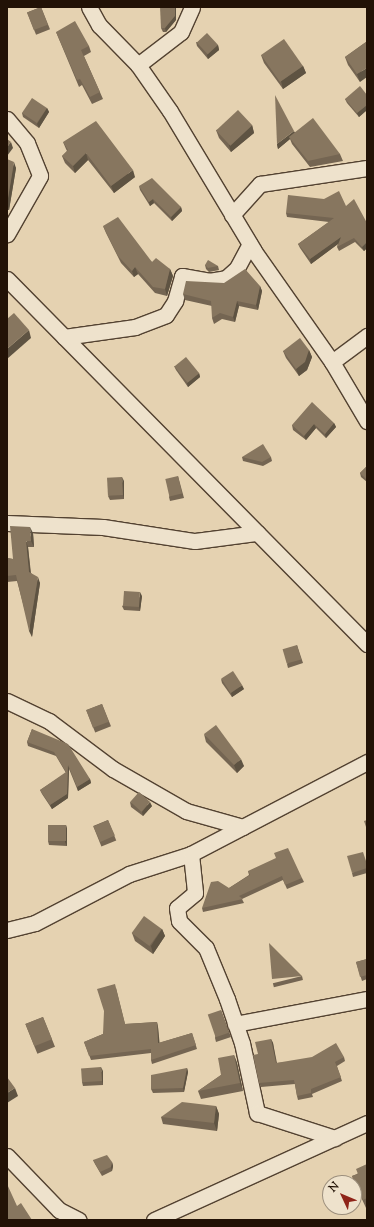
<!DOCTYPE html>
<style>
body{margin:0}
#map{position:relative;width:374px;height:1227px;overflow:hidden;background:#e5d2b1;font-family:"Sorts Mill Goudy",serif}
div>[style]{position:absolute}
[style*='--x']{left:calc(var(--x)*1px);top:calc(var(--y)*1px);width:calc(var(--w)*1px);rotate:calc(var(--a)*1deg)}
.roads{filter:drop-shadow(1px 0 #534231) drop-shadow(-1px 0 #534231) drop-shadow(0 1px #534231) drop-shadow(0 -1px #534231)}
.street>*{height:15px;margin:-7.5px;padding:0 7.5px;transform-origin:7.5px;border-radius:7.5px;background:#eee2cc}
.wall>*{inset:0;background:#746552;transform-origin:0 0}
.shaded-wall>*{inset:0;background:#5e5342}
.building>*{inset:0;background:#87765f;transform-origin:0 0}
span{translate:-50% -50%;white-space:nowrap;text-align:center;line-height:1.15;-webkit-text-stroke:4px #eee2cc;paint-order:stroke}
.frame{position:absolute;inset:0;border:8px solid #221206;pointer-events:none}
.north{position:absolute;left:322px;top:1175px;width:40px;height:40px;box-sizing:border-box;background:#eee2cc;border:1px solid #9c8f7d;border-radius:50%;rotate:314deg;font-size:11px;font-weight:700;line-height:16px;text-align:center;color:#221206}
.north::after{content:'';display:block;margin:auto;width:14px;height:18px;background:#8f2418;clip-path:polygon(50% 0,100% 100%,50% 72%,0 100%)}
</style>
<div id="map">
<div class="roads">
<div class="street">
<i style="--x:89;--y:7;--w:21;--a:61"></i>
<i style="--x:99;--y:25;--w:56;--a:45.7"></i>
<i style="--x:138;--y:65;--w:56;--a:55.2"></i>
<i style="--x:170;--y:111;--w:163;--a:59"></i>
<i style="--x:254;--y:251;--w:136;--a:54.9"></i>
<i style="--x:332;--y:362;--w:69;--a:59.3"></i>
<i style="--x:138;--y:65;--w:54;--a:-37.5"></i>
<i style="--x:181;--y:32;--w:27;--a:-66"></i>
<i style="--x:7;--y:119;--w:31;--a:50"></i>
<i style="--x:27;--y:143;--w:35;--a:68"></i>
<i style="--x:40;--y:176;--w:67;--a:119.6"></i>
<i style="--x:232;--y:215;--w:42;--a:-47.9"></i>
<i style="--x:260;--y:184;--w:108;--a:-8.5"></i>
<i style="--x:7;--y:279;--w:513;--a:45.4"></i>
<i style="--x:64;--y:337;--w:72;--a:-8"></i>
<i style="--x:135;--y:327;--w:33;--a:-21"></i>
<i style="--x:166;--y:315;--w:17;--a:-57"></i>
<i style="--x:175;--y:301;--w:26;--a:-74"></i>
<i style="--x:182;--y:276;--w:27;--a:10"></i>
<i style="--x:209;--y:281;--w:17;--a:-10"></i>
<i style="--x:226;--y:278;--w:15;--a:-42"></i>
<i style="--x:237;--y:268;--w:27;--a:-62"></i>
<i style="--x:332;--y:362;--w:44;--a:-36.6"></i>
<i style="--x:7;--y:523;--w:96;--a:2.4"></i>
<i style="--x:103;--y:527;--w:93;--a:8.7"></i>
<i style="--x:195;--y:541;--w:63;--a:-7.4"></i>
<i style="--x:7;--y:701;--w:47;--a:25.5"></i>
<i style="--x:49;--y:721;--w:80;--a:36.9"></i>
<i style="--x:113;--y:769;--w:84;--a:29.9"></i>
<i style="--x:186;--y:811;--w:59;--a:15.7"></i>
<i style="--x:191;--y:854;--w:39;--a:84"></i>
<i style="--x:195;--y:893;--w:23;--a:140"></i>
<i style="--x:177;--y:908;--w:13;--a:81"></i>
<i style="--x:179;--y:921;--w:38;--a:45"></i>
<i style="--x:206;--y:948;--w:55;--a:67.6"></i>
<i style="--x:227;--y:999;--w:46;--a:71.2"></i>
<i style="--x:242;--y:1043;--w:72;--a:77.9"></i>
<i style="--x:257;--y:1113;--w:82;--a:17.8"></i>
<i style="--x:7;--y:930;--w:29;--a:-14"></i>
<i style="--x:35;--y:923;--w:106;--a:-27.5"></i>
<i style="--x:129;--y:874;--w:65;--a:-17.9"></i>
<i style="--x:191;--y:854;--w:199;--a:-27.6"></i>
<i style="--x:235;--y:1024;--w:134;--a:-10.7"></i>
<i style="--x:7;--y:1156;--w:75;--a:46.1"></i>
<i style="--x:59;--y:1210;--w:22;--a:27"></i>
<i style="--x:154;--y:1220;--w:234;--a:-24.5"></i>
</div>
</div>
<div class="wall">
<i style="left:41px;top:7px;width:24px;height:15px;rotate:68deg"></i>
<i style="clip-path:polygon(176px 20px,166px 32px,163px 32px,161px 28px)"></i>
<i style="clip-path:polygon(56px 32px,89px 46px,91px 52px,84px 56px,103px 99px,92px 104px,82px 85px,79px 87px)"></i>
<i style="clip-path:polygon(196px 42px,218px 45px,219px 50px,208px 59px,197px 46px)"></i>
<i style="clip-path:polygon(366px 42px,360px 82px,348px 65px,345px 57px)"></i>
<i style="clip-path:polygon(261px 55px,303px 66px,306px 73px,283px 89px,264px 63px)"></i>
<i style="clip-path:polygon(367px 95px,367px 110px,359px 117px,347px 103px,345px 99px)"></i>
<i style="clip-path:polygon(47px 108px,49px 112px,39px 128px,23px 117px,22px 113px)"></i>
<i style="clip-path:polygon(252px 125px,254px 133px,231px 152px,219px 138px,216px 130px)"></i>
<i style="clip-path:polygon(295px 132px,340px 154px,343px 161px,310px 167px,292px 144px,290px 139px,278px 149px,277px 144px)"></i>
<i style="clip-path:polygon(63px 142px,135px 177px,114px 193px,88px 160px,75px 173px,65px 163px,62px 156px,67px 151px,66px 149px)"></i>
<i style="clip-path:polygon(7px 159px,16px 168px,9px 210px,7px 210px)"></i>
<i style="clip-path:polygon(139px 186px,181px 207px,182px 211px,172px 221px,154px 203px,150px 206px,140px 190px)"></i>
<i style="clip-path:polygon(346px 206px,367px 223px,367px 248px,364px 251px,355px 242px,339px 251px,337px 247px,338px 244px,311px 264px,300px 248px,298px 244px,329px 222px,287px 217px,286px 213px)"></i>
<i style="clip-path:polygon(103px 226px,152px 262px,170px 269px,173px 276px,167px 296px,155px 293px,138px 274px,134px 277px,121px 263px,106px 233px)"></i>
<i style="clip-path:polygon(205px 265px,218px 266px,219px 270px,209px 272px,206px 269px)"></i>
<i style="clip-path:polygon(260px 286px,262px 291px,258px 310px,239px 306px,235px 322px,222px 319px,214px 324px,212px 318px,212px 306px,185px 300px,183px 294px)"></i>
<i style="clip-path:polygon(309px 350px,312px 357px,307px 370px,299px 376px,286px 358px,283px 351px)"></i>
<i style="clip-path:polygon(174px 366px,199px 373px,200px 377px,188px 387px,176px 370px)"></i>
<i style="clip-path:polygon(334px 423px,336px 427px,326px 438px,316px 428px,306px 440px,293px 430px,292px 425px)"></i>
<i style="clip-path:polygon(242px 457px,271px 457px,272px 461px,263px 466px,243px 461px)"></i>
<i style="clip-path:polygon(367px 466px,367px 482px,361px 477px,360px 473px)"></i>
<i style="clip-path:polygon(178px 476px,184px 498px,170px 501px,169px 497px)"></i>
<i style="clip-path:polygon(124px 481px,124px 499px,110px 500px,108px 496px)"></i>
<i style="clip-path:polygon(33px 533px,34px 547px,28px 547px,31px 573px,40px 583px,32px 637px,17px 581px,7px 582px,7px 558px,13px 559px)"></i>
<i style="clip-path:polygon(142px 596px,140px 611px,124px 610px,122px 606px)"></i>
<i style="clip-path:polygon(297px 645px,303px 663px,288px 668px,287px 664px)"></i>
<i style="clip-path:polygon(221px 679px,244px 689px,232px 697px,222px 683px)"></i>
<i style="left:102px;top:704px;width:24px;height:17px;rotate:68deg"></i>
<i style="clip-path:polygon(32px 729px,90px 779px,91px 783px,78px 791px,69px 769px,68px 798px,52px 809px,42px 794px,40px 790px,66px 773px,56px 756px,28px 746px,27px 742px)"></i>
<i style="clip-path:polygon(204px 734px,244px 766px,237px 773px,206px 742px)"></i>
<i style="clip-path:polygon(130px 802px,152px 806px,143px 816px,131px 807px)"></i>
<i style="left:108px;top:820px;width:22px;height:16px;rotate:68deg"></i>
<i style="clip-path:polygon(66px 825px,67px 829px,67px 846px,49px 845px,48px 841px)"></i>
<i style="clip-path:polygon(367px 863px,367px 873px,353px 877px,352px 873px)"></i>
<i style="clip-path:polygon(248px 871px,302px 878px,304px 882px,287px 889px,283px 880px,242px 899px,244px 903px,203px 912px,202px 908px,229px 888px,249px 875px)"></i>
<i style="clip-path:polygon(162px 929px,165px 936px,153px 954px,135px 941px,132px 933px)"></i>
<i style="clip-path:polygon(367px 959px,367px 979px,362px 981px,356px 962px)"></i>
<i style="left:302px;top:976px;width:4px;height:30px;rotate:76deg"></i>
<i style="clip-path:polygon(116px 988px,125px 1024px,157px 1022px,158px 1027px,159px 1043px,192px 1033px,197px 1049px,152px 1064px,151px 1060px,151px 1053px,91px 1060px,84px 1042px,103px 1034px)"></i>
<i style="clip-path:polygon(221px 1010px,231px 1037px,216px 1042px,215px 1038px)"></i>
<i style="left:43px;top:1017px;width:32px;height:19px;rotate:68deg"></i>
<i style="clip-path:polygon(271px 1039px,273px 1043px,277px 1063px,344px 1057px,345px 1061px,337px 1066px,342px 1081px,312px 1094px,313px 1097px,298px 1100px,297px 1096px,295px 1084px,261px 1087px,259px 1083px,258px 1054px)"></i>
<i style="clip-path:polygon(234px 1055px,237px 1063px,243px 1091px,201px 1099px,198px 1091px,221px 1075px)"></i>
<i style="clip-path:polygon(187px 1068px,188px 1072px,184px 1092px,153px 1093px,151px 1089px)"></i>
<i style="clip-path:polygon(103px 1071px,103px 1085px,83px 1086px,82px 1082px)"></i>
<i style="clip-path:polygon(216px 1106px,219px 1114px,217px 1131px,163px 1124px,161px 1117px)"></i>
<i style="clip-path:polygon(93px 1160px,112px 1162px,113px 1166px,112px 1171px,102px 1176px,95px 1164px)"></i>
<i style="clip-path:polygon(367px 1164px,367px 1207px,366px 1208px,355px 1184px,352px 1176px,357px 1174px)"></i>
</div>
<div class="shaded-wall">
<i style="clip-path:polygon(175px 7px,176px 7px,176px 20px,166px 32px,165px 28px)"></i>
<i style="clip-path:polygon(218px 45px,219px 50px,208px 59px,207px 55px)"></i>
<i style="clip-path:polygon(303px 66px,306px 73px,283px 89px,281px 81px)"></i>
<i style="clip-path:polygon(367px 68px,367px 77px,360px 82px,357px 74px)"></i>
<i style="clip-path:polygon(367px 105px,367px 110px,359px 117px,357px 113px)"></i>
<i style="clip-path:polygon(47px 108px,49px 112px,39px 128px,37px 124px)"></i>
<i style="clip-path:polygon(252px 125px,254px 133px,231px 152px,229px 145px)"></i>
<i style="clip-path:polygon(294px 131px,296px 135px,289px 137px,290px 139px,278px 149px,277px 144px)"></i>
<i style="clip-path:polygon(11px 142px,13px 148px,7px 156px,7px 147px)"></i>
<i style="clip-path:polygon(86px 153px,88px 160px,75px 173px,73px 166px)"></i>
<i style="clip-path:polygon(14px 162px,16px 168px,9px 210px,7px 204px)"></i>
<i style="clip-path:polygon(133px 170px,135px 177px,114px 193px,111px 186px)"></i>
<i style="clip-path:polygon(153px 199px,154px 203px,150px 206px,149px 202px)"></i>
<i style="clip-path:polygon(181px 207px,182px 211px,172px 221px,171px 217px)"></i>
<i style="clip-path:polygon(341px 237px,342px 241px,311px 264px,310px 259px)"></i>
<i style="clip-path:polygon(367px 242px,367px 248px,364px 251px,362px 247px)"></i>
<i style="clip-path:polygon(135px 267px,138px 274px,134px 277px,132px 271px)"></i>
<i style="clip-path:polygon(170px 269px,173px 276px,167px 296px,165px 289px)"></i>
<i style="clip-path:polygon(260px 286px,262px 291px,258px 310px,256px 305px)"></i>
<i style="clip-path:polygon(237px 301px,239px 306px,235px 322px,233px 317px)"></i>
<i style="clip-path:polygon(29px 330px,31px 338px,7px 359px,7px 349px)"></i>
<i style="clip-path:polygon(309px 350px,312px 357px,307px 370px,299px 376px,296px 369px)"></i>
<i style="clip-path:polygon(199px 373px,200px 377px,188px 387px,187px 383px)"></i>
<i style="clip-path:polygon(334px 423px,336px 427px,326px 438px,325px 434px)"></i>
<i style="clip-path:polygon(314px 424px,316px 428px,306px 440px,304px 436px)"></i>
<i style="clip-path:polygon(122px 477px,124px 481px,124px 499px,123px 495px)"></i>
<i style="clip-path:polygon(30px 527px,33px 533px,34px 547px,31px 541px)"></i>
<i style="clip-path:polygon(26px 541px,28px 547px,31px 578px,29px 572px)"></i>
<i style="clip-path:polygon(38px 577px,40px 583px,32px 637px,29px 631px)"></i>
<i style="clip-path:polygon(140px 592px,142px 596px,140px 611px,139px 607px)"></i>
<i style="clip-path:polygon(242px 685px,244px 689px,232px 697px,231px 693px)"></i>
<i style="clip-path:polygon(241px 759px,244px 766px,237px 773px,234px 765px)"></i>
<i style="clip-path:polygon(68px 765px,69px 769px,68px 798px,52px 809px,50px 805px,67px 794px)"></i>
<i style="clip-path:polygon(90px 779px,91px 783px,78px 791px,77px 787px)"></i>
<i style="clip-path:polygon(150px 802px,152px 806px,143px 816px,142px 812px)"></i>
<i style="clip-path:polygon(66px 825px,67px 829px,67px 846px,65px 842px)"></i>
<i style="clip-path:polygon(162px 929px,165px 936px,153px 954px,151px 946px)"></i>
<i style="clip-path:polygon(157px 1022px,158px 1027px,160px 1047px,158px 1043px)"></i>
<i style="clip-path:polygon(271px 1039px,273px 1043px,277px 1067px,276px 1063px)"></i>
<i style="clip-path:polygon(234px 1055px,237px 1063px,243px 1091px,240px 1083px)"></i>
<i style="clip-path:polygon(101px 1067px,103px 1071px,103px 1085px,102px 1081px)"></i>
<i style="clip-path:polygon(187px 1068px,188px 1072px,184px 1092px,183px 1088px)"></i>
<i style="clip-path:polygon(15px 1088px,18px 1096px,7px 1103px,7px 1093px)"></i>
<i style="clip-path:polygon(216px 1106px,219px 1114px,217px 1131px,214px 1123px)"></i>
<i style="clip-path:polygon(112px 1162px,113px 1166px,112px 1171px,111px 1167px)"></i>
</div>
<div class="building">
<i style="left:41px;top:7px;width:19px;height:15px;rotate:69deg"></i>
<i style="clip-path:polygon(160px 7px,175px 7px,175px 16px,165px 28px,161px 28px)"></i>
<i style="clip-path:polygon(75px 21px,89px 46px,81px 50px,100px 92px,90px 97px,80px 79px,77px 80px,56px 32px)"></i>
<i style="left:207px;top:33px;width:16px;height:14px;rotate:47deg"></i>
<i style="left:284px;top:39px;width:33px;height:28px;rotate:55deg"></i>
<i style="clip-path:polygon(366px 42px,367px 43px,367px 68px,357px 74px,345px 57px)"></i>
<i style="clip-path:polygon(360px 86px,367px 95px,367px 105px,357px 113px,345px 99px)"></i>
<i style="clip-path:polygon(275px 95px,294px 131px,277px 144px)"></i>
<i style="left:32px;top:98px;width:18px;height:18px;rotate:34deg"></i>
<i style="left:238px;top:110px;width:21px;height:30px;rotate:47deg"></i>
<i style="clip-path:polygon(313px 118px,340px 154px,308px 161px,289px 137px)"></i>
<i style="clip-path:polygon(96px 121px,133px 170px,111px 186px,86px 153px,73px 166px,62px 156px,68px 150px,63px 142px)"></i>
<i style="clip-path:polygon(7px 139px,11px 142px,7px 147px)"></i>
<i style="clip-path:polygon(7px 159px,14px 162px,7px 204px)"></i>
<i style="clip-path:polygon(152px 178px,181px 207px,171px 217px,153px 199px,149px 202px,139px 186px)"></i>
<i style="clip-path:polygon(339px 191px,346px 206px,354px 199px,367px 223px,367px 242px,362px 247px,354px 238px,337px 247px,341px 237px,310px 259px,298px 244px,334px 218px,286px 213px,288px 195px,324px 199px)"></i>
<i style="clip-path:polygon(118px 217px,152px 262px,156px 258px,170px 269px,165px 289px,153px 287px,135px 267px,132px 271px,118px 256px,103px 226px)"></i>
<i style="clip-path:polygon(208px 260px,218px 266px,208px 268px,205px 265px)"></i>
<i style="clip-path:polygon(245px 269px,260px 286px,256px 305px,237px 301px,233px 317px,220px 313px,212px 318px,211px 301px,183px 294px,186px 281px,224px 283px)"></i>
<i style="clip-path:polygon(14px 313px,29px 330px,7px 349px,7px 319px)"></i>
<i style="clip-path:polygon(300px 338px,309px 350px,305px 362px,296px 369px,283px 351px)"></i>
<i style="left:186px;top:357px;width:21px;height:15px;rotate:51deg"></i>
<i style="clip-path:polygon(312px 402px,334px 423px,325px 434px,314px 424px,304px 436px,292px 425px)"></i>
<i style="clip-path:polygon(263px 444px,271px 457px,262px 462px,242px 457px)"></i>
<i style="clip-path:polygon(367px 466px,367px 480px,360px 473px)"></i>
<i style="left:178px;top:476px;width:18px;height:13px;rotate:77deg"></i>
<i style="left:122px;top:477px;width:18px;height:15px;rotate:87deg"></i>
<i style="clip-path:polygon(10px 526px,30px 527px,31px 541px,26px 541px,29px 572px,38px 577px,29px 631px,16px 575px,7px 576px,7px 558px,13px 559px)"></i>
<i style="left:124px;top:591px;width:16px;height:15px;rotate:4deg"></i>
<i style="left:297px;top:645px;width:15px;height:15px;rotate:74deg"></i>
<i style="left:233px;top:671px;width:17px;height:14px;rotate:57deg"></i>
<i style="left:102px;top:704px;width:19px;height:17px;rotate:69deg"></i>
<i style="clip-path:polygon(216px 725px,241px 759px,234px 765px,204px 734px)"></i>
<i style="clip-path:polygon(32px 729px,68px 744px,90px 779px,77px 787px,68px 765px,67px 794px,50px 805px,40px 790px,66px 772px,54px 752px,27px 742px)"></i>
<i style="left:139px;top:792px;width:15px;height:13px;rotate:42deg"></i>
<i style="left:108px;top:820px;width:17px;height:16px;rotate:66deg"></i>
<i style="clip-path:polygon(367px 820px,367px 830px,364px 821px)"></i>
<i style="left:48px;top:825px;width:18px;height:16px"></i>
<i style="clip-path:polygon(288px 848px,302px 878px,285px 885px,282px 876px,239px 896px,243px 899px,202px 908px,211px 882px,218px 881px,229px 888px,250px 875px,248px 871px,276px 858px,274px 853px)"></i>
<i style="clip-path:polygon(363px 852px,367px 864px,367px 868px,352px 873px,347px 856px)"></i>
<i style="left:144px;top:916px;width:22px;height:21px;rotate:36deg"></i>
<i style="clip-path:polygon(269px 943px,302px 976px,272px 979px)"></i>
<i style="clip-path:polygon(367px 959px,367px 975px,360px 977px,356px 962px)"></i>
<i style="clip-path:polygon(115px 984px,125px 1024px,157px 1022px,158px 1043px,192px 1033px,196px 1045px,151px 1060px,151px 1049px,89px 1056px,84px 1042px,103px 1034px,104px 1011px,97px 989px)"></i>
<i style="left:221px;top:1010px;width:24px;height:14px;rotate:71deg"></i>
<i style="left:43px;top:1017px;width:24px;height:19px;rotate:68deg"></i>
<i style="clip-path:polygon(271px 1039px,276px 1063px,312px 1057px,336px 1043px,344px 1057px,335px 1062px,341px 1077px,311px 1089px,311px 1093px,297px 1096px,294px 1080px,259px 1083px,253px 1055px,258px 1054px,255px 1042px)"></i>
<i style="clip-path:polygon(234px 1055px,240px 1083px,198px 1091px,221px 1075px,218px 1058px)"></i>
<i style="left:101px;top:1067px;width:14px;height:20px;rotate:86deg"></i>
<i style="clip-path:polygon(187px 1068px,183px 1088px,151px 1089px,151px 1075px)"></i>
<i style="clip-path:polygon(7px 1077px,15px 1088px,7px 1093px)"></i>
<i style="clip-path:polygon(182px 1102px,216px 1106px,214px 1123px,161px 1117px)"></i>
<i style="clip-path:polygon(107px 1155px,112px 1162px,111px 1167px,100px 1172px,93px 1160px)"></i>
<i style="clip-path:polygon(367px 1164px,367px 1198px,363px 1200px,352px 1176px,358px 1174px,356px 1169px)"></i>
<i style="clip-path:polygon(7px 1184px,17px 1206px,21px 1203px,32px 1220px,7px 1220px)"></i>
</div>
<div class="frame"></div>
<div class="north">N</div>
</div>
